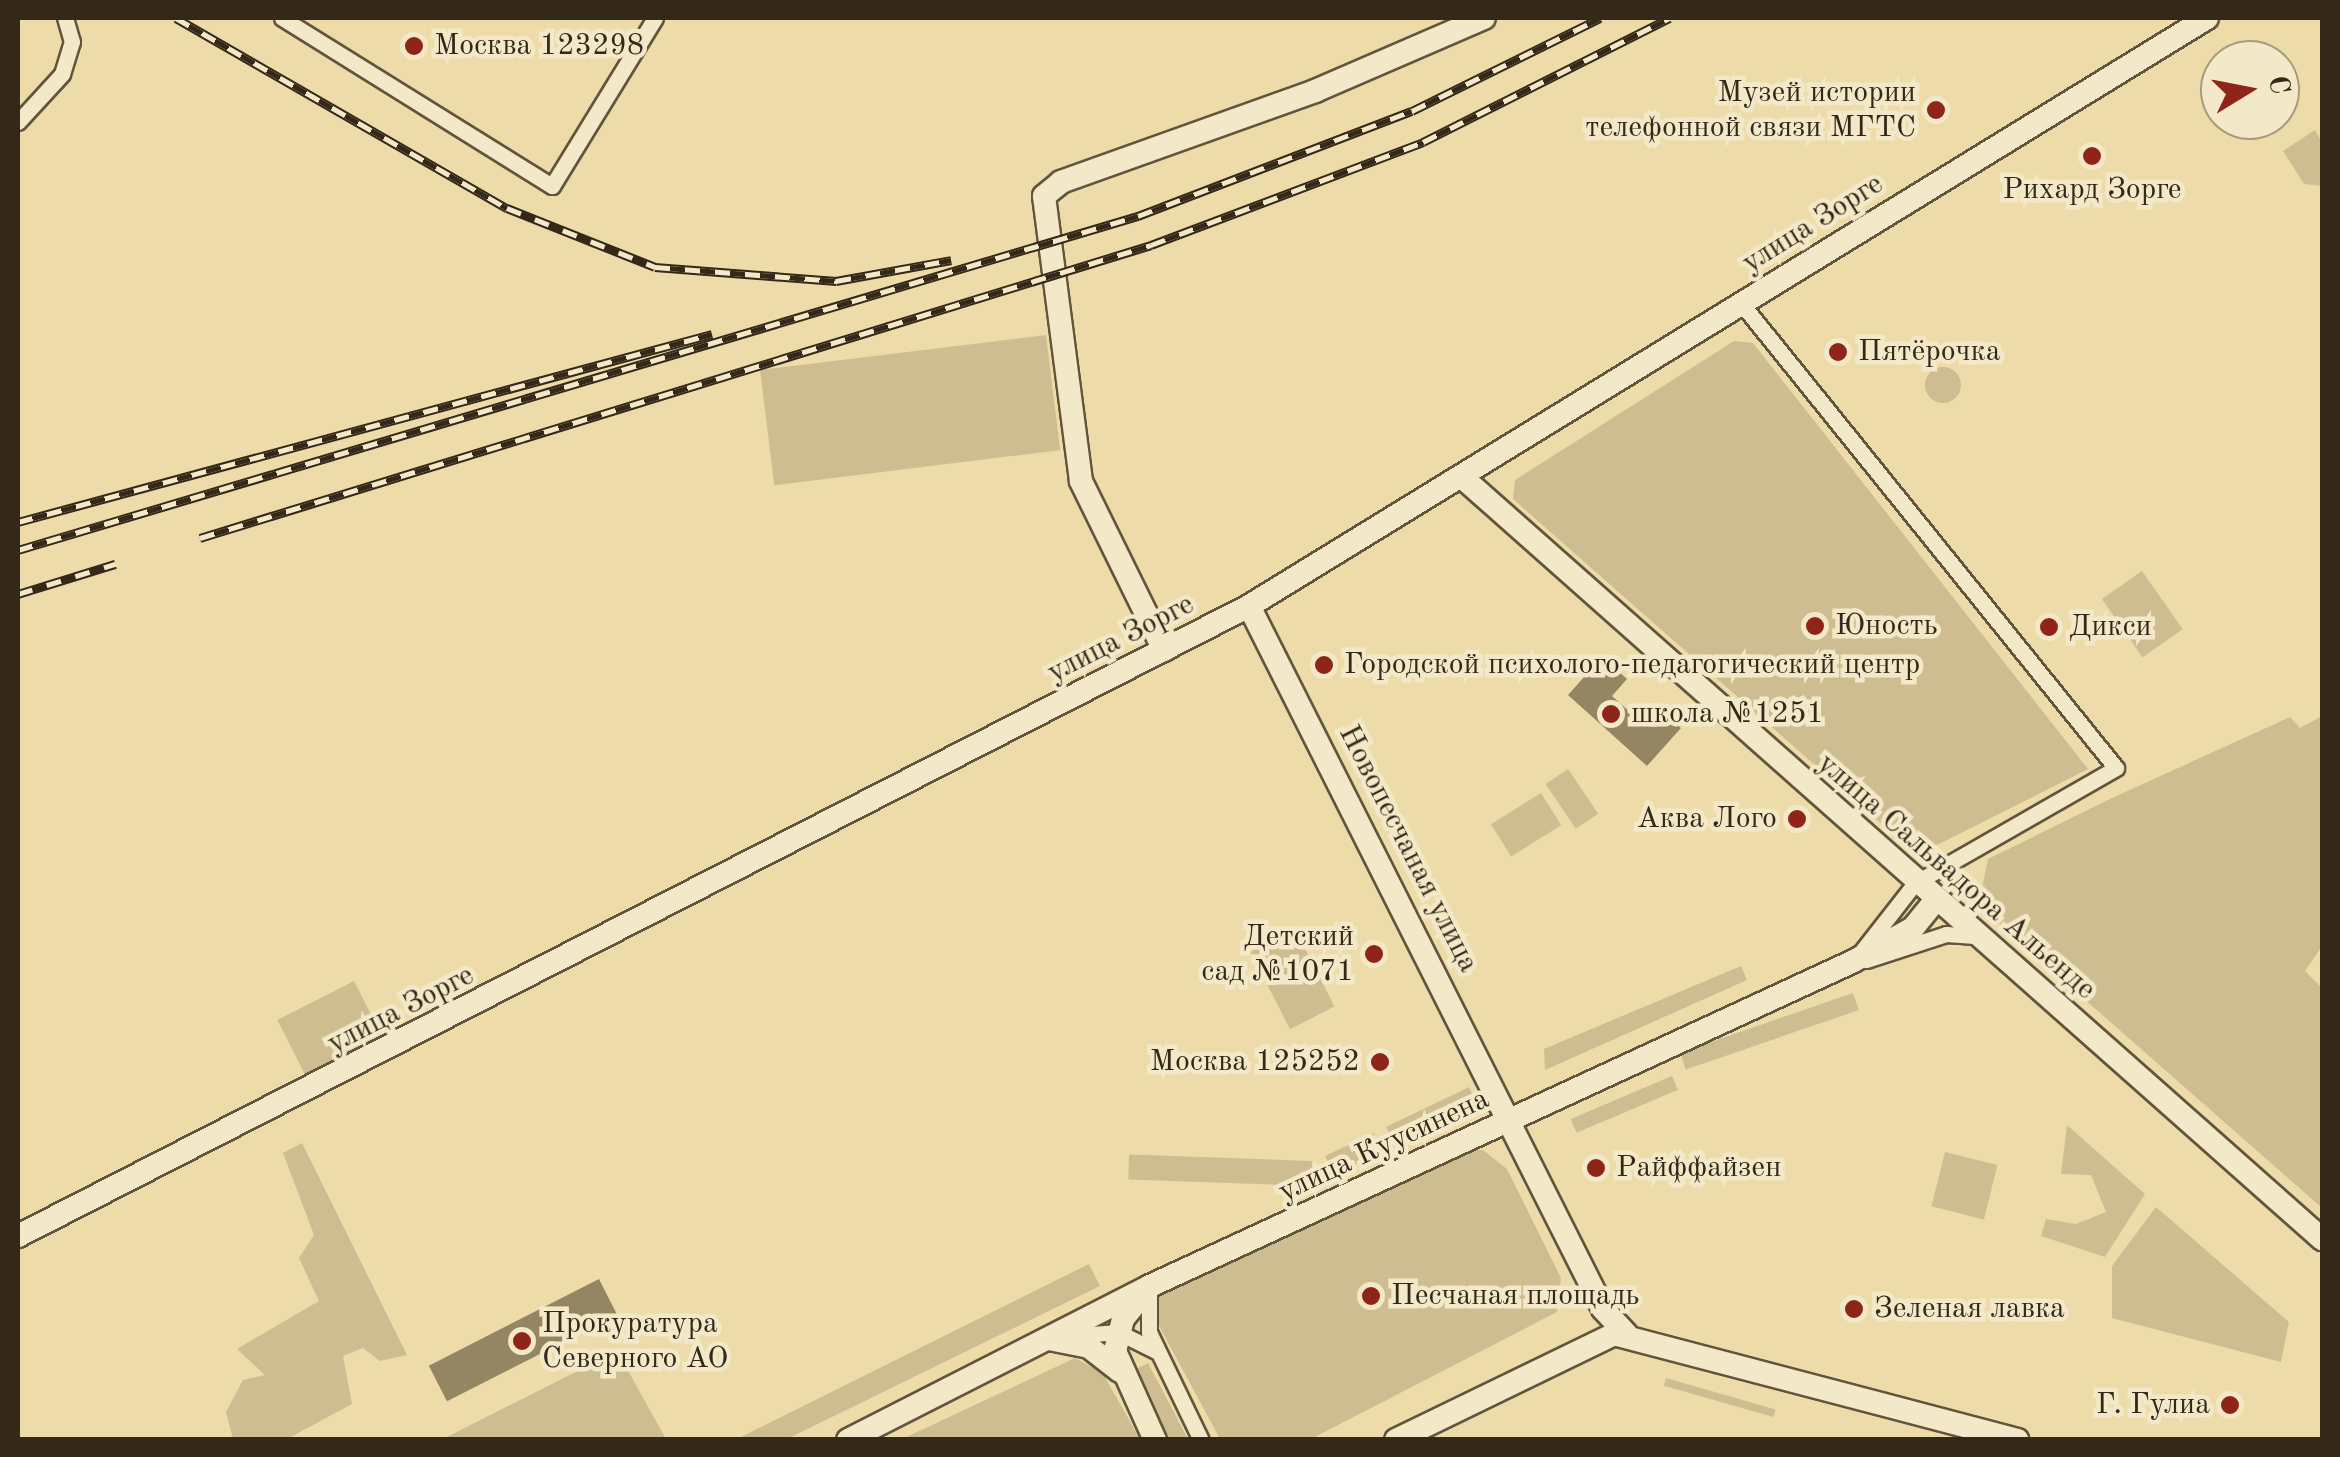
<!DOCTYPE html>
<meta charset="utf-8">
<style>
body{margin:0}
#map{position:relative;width:2340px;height:1457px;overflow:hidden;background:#eddca9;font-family:"Old Standard TT",serif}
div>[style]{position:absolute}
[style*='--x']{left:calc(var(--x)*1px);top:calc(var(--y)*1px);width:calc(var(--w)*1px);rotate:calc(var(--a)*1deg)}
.green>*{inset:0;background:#cebd90;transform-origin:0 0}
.round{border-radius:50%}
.building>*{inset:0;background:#948663;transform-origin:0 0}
.roads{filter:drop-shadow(2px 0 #62553c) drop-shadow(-2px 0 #62553c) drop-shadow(0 2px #62553c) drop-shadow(0 -2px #62553c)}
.street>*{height:15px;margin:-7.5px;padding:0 7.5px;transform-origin:7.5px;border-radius:7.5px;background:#f3e8c7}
.secondary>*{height:22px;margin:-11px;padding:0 11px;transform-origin:11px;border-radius:11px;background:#f3e8c7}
.rail>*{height:9px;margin-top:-4.5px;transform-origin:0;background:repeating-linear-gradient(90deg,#f3e8c7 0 15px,#342818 0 30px);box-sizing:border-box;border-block:2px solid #342818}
.dots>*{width:28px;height:28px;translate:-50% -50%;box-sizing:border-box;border:5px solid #f3e8c7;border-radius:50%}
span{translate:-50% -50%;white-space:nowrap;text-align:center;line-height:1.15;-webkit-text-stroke:9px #f3e8c7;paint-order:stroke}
.poi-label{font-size:30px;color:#342818}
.left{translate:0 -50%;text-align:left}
.right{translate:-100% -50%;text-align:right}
.street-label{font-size:30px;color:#342818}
.frame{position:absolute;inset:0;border:20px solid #342818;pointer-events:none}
.north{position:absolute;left:2200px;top:40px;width:100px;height:100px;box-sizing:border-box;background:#f3e8c7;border:2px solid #a79b81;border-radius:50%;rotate:80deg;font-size:28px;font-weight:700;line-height:40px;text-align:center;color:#342818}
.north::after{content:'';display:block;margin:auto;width:35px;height:45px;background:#8f2418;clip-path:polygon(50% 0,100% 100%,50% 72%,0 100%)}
</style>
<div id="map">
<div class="green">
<i style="clip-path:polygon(2315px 130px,2322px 143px,2322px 186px,2304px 184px,2283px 151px)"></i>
<i style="left:1046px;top:335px;width:116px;height:288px;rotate:83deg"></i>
<i style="clip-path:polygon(1734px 341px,1753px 343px,2088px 769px,1917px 855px,1513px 499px,1515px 480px)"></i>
<i class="round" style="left:1925px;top:367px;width:36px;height:36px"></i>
<i style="left:2142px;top:571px;width:71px;height:49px;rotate:55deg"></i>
<i style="clip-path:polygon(2322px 716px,2322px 946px,2305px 971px,2322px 988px,2322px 1208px,1984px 911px,1983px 883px,1988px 859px,2110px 799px,2290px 717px,2300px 728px)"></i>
<i style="left:1568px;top:769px;width:54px;height:27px;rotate:56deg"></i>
<i style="left:1541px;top:793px;width:38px;height:59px;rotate:58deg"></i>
<i style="left:1295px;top:929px;width:87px;height:50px;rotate:63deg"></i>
<i style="clip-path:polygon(1741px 966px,1747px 980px,1545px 1070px,1544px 1049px)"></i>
<i style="left:354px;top:981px;width:67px;height:86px;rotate:63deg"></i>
<i style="left:1853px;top:993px;width:18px;height:183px;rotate:71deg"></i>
<i style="left:1672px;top:1076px;width:15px;height:110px;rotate:67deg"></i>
<i style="clip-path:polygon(1469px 1087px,1478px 1106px,1409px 1139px,1390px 1135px,1386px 1127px)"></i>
<i style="clip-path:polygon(2067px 1125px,2145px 1194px,2105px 1257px,2041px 1236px,2046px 1219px,2076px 1224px,2106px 1212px,2091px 1175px,2061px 1174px)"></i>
<i style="clip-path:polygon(1374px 1133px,1371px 1157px,1344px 1170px,1329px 1165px,1325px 1156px)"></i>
<i style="clip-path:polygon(302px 1143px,407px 1355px,380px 1361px,363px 1348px,343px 1356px,352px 1404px,287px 1439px,233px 1439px,226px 1412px,243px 1380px,265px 1375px,237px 1349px,319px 1301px,299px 1258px,314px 1235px,283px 1153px)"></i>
<i style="clip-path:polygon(1467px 1149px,1483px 1150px,1507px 1169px,1561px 1278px,1557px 1312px,1311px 1439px,1220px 1439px,1157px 1322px,1155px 1297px)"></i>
<i style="left:1945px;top:1152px;width:54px;height:56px;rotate:14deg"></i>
<i style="left:1312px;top:1161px;width:25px;height:183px;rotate:92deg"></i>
<i style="clip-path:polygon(2156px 1207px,2289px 1322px,2281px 1362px,2112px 1318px,2112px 1266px)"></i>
<i style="clip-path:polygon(1089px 1264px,1100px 1286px,787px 1439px,737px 1439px)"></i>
<i style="clip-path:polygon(617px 1351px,666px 1439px,443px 1439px)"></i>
<i style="clip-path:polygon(1075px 1358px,1102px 1372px,1140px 1439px,900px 1440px)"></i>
<i style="clip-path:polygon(1148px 1363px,1188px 1439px,1164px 1439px,1129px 1373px)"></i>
<i style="left:1666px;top:1378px;width:114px;height:8px;rotate:16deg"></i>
</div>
<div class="building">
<i style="clip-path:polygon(1602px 657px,1627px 679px,1612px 696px,1642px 723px,1657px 706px,1681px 728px,1647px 766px,1568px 695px)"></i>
<i style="left:599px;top:1279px;width:40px;height:191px;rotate:63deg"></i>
</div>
<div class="roads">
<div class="street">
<i style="--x:282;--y:18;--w:318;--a:31.9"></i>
<i style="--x:552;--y:186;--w:197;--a:-58.5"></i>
<i style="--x:18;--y:122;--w:65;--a:-47.5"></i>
<i style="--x:62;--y:74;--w:34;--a:-73"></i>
<i style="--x:72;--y:42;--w:25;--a:-106"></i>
<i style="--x:1741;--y:303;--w:597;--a:51.12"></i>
<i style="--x:2116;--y:768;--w:232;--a:150.2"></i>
<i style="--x:1915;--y:883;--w:88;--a:128"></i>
<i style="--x:1866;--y:960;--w:84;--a:-18"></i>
<i style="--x:1946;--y:934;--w:32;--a:4"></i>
<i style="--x:1149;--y:1290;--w:42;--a:90"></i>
<i style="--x:1149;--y:1332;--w:120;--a:64.3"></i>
<i style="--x:1066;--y:1336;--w:52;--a:-4.4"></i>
<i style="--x:1118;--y:1332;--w:42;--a:26.6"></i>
</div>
<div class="secondary">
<i style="--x:1463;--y:478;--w:1148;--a:41.54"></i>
<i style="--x:1249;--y:606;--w:787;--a:63.27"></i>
<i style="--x:1603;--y:1309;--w:34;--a:47"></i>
<i style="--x:1164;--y:650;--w:188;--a:-116.2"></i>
<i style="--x:1081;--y:481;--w:287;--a:-97.4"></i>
<i style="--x:1044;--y:196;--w:22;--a:-39"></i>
<i style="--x:1061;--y:182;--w:270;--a:-19.7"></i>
<i style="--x:1315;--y:91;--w:184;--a:-23.4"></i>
<i style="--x:18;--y:1236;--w:1383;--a:-27.1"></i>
<i style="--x:1249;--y:606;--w:1124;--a:-31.54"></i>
<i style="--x:1144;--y:1293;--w:33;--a:129"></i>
<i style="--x:1123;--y:1319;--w:33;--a:104"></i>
<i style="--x:1115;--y:1351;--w:98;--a:65.8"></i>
<i style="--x:1049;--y:1339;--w:41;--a:11.3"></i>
<i style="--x:1089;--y:1347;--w:39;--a:38"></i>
<i style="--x:848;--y:1440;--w:339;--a:-27"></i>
<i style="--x:1150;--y:1286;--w:773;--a:-24.78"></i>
<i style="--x:1852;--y:962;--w:70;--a:-29.1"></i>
<i style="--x:1913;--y:928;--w:36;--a:-51"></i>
<i style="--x:1396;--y:1440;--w:242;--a:-25.9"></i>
<i style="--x:1614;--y:1334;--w:417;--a:14.7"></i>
</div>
</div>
<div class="rail">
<i style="--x:176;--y:18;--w:382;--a:29.9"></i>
<i style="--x:507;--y:208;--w:159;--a:21.7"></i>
<i style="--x:655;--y:267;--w:182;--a:4.4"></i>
<i style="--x:836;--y:281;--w:117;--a:-10.3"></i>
<i style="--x:18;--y:522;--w:719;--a:-15.16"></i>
<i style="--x:200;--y:538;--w:995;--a:-17.12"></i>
<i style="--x:1151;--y:245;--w:291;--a:-20.7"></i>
<i style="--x:1423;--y:142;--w:276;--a:-26.7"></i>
<i style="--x:18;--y:550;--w:1169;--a:-16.61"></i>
<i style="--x:1138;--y:216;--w:293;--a:-21"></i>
<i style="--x:1412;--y:111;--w:210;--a:-26.3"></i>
<i style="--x:18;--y:594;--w:102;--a:-17.2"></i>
</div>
<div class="dots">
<i style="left:414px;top:46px;background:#8f2418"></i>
<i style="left:1936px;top:110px;background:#8f2418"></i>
<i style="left:2092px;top:156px;background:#8f2418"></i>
<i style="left:1838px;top:352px;background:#8f2418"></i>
<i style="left:1815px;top:626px;background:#8f2418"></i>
<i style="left:2049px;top:627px;background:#8f2418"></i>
<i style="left:1324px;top:665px;background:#8f2418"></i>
<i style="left:1611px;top:714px;background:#8f2418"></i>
<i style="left:1797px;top:819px;background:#8f2418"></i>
<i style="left:1374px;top:954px;background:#8f2418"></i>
<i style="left:1380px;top:1062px;background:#8f2418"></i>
<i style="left:1596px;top:1168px;background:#8f2418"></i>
<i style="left:1371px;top:1296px;background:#8f2418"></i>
<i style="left:1854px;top:1309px;background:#8f2418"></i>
<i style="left:522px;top:1341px;background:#8f2418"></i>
<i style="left:2230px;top:1405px;background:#8f2418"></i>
</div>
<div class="poi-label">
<span class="left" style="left:434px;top:46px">Москва 123298</span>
<span class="right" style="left:1916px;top:110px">Музей истории<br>телефонной связи МГТС</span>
<span style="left:2092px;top:190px">Рихард Зорге</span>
<span class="left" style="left:1858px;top:352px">Пятёрочка</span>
<span class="left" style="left:1835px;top:626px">Юность</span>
<span class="left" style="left:2069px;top:627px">Дикси</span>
<span class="left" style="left:1344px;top:665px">Городской психолого-педагогический центр</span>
<span class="left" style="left:1631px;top:714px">школа №1251</span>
<span class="right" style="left:1777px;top:819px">Аква Лого</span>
<span class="right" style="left:1354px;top:954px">Детский<br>сад №1071</span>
<span class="right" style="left:1360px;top:1062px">Москва 125252</span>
<span class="left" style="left:1616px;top:1168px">Райффайзен</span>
<span class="left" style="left:1391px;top:1296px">Песчаная площадь</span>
<span class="left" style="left:1874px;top:1309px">Зеленая лавка</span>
<span class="left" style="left:542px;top:1341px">Прокуратура<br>Северного АО</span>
<span class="right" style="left:2210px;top:1405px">Г. Гулиа</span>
</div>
<div class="street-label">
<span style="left:1813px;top:224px;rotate:-32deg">улица Зорге</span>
<span style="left:1121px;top:639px;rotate:-27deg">улица Зорге</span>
<span style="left:1408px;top:849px;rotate:63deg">Новопесчаная улица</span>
<span style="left:1956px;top:877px;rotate:41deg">улица Сальвадора Альенде</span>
<span style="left:401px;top:1010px;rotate:-27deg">улица Зорге</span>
<span style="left:1384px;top:1146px;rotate:-25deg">улица Куусинена</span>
</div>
<div class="frame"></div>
<div class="north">С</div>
</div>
